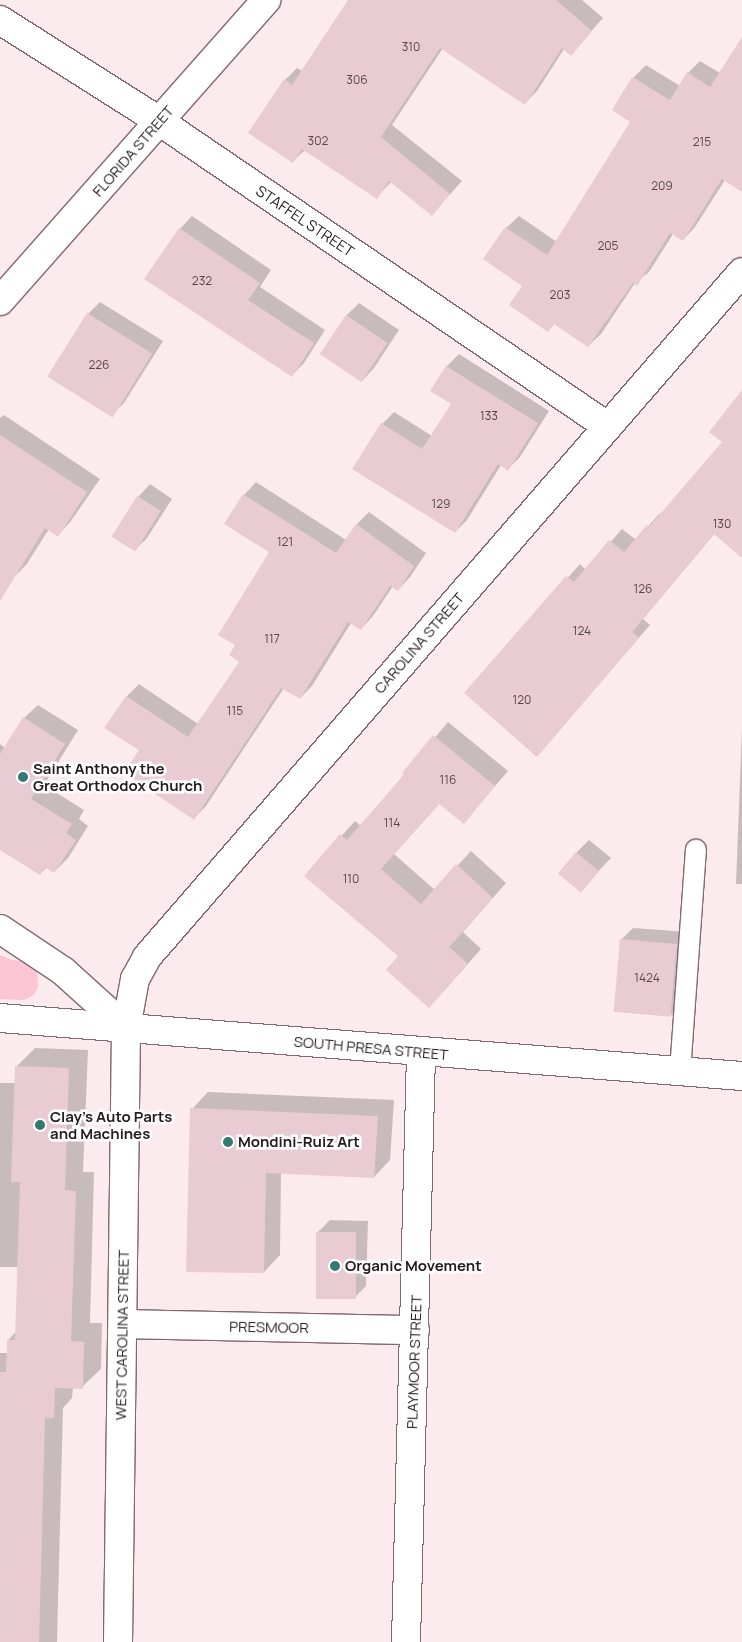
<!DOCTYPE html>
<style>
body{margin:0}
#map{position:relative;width:742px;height:1642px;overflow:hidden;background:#fbeaee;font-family:Manrope,sans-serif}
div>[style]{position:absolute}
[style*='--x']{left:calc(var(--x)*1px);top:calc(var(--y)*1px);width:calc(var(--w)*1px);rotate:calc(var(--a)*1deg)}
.green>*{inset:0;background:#fdc4d4}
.shadow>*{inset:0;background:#0003}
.building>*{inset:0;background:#e9ccd3;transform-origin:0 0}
.roads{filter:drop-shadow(1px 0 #826970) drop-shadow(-1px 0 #826970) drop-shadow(0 1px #826970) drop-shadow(0 -1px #826970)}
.lane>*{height:20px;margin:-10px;padding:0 10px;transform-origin:10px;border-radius:10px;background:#fff}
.street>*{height:28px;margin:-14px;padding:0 14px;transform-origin:14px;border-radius:14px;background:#fff}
.secondary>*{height:28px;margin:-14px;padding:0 14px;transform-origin:14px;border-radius:14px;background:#fff}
.dots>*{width:14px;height:14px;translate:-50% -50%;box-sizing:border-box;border:2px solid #fff;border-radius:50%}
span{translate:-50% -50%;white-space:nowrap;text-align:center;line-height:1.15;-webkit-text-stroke:5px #fff;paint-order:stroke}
.number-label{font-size:12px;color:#57474b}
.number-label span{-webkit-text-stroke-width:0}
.street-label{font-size:15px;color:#261b1e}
.poi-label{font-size:15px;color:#261b1e;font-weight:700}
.left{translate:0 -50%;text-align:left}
</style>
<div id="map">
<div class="green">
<i style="clip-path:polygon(0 955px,12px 960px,29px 962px,37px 969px,38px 987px,34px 995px,24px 1000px,0 999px)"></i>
</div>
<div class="shadow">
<i style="clip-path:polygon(349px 0,582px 0,603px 18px,571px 54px,564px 49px,537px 91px,525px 103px,443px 48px,392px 125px,462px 181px,432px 214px,391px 182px,377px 197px,305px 150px,293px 161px,285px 80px,297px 68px,302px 71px)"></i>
<i style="clip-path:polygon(742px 40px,742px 177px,725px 180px,695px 227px,683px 240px,673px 234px,649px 272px,635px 283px,601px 334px,588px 346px,555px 323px,548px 331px,524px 286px,506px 228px,519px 216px,557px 242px,632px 122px,613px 110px,633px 78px,646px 65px,680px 86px,688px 73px,700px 61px,720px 73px)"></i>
<i style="clip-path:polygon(192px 216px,271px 270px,260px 287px,325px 330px,304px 363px,292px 375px,180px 229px)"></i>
<i style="clip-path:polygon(100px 302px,163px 341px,124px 403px,112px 415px,88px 314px)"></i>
<i style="clip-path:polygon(359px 303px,399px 330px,374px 368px,362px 381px,322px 353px,347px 315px)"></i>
<i style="clip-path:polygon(459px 354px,549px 411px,520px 457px,508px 469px,501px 465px,467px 520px,455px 532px,382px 424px,394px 412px,432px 436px,452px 404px,432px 391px,447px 366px)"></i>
<i style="clip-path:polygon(742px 395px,742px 547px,715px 533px,643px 619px,650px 625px,536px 756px,466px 693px,580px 564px,586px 570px,622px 529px,636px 540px,660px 513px,661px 515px,724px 442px)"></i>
<i style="clip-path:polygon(4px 415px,100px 479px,71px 521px,58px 535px,49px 529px,26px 565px,13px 578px,0 570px,0 418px)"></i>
<i style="clip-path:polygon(256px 482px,346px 540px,357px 524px,369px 512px,426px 553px,410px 577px,398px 590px,393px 586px,373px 616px,361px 629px,351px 623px,312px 686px,300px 698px,284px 688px,206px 806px,194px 818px,140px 750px,106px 727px,127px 696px,139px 684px,198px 724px,241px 661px,237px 645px,271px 552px,226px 523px,244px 495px)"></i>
<i style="clip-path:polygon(150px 484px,172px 499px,147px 538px,135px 550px,138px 497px)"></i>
<i style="clip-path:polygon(38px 705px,78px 730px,44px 785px,84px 810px,79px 819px,88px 826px,68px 858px,54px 872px,47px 867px,40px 874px,0 848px,0 744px,5px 748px,24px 718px)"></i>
<i style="clip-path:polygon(448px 722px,508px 771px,464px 822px,440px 803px,394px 854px,435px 890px,471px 851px,506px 883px,463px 932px,481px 949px,443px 992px,306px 875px,355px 821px,361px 826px)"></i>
<i style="clip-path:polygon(742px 727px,742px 884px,736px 884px)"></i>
<i style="clip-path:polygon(589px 840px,611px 858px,591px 879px,576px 853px)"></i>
<i style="clip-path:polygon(633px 928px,689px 932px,684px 1003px,672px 1016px,621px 940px)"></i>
<i style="clip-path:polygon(35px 1048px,88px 1050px,83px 1172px,94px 1172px,90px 1323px,102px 1323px,101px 1369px,82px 1387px,73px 1387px,72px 1398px,63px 1408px,57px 1642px,0 1642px,0 1353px,8px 1353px,8px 1340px,16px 1332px,18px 1267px,0 1267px,0 1083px,15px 1083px,16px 1067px)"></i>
<i style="clip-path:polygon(208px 1092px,394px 1100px,390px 1160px,374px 1177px,281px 1172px,280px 1255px,264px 1272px,192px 1109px)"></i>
<i style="clip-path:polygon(330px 1220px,368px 1221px,366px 1286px,354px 1298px,318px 1232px)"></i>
</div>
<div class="building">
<i style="clip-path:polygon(348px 0,556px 0,592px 31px,571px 56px,562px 48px,525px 105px,440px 48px,381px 137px,450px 194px,432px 216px,389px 181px,377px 199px,302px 149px,293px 163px,248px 133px,284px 79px,292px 85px)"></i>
<i style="clip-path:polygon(742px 37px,742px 192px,722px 179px,683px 241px,670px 233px,637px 286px,633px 283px,588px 347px,554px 324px,548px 332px,509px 305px,522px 286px,483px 259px,505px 227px,547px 255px,630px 122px,612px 110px,632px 77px,670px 100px,687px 72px,710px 87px)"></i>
<i style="clip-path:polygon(179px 228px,260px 283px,248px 300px,314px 343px,292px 377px,144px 279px)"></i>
<i style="left:87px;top:313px;width:77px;height:75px;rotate:32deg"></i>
<i style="left:346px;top:315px;width:50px;height:47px;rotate:34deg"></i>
<i style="clip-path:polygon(446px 366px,538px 423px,508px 471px,498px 464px,455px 533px,352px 469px,381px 423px,422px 449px,451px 404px,430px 391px)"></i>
<i style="clip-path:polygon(742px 390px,742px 558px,714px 534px,632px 632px,639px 638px,537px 757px,464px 693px,566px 576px,574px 582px,609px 540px,624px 552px,647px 525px,649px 527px,722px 442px,709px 432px)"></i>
<i style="clip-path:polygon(0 435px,87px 492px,58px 537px,45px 528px,0 601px)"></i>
<i style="clip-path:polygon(243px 494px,336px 553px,356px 524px,414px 566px,398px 591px,390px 586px,361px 630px,348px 622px,300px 699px,281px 688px,194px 820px,124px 773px,139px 750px,104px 728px,126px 696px,188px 737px,239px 662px,229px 655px,235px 645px,218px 635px,269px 552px,224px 524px)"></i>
<i style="left:137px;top:496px;width:28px;height:48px;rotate:32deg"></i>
<i style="clip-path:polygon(23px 717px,65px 744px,31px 799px,72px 824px,66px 833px,76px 840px,54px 873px,45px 867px,40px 875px,0 850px,0 754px)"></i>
<i style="clip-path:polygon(433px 735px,495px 786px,464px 824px,439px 804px,381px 869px,421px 904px,456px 864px,493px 898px,449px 947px,468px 964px,429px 1008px,386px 970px,398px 956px,304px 876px,340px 834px,347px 840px,404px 775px,402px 773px)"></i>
<i style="left:576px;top:852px;width:30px;height:28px;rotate:40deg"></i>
<i style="left:620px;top:939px;width:57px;height:73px;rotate:5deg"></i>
<i style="clip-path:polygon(15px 1066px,69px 1068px,65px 1190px,76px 1191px,71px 1341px,84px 1342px,83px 1389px,55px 1388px,54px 1418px,45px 1418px,39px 1642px,0 1642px,0 1372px,6px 1372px,7px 1340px,15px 1340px,20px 1182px,11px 1182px)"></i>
<i style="clip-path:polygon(190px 1108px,378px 1116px,374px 1178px,266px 1173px,264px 1273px,186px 1272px)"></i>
<i style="left:316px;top:1232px;width:40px;height:67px"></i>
</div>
<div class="roads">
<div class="lane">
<i style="--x:680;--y:1072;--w:223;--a:-85.9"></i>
</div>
<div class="street">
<i style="--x:0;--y:20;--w:188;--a:32.4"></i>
<i style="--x:159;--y:121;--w:542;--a:34.25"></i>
<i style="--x:0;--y:929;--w:76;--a:33.7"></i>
<i style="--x:63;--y:971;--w:85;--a:42.1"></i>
<i style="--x:123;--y:1324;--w:292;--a:1.2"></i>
<i style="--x:406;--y:1642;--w:589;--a:-88.54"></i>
</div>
<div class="secondary">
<i style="--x:0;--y:301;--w:402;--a:-48.5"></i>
<i style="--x:0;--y:1018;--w:744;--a:4.47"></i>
<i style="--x:118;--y:1642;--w:614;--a:-89.25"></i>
<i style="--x:126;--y:1028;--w:50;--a:-79.6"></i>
<i style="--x:135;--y:979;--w:25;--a:-61"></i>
<i style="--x:147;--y:957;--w:907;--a:-49.02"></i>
</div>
</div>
<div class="dots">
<i style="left:23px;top:777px;background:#337a73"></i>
<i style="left:40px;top:1125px;background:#337a73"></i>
<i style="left:228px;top:1142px;background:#337a73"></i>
<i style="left:335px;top:1266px;background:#337a73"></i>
</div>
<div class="number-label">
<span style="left:411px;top:47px">310</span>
<span style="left:357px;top:80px">306</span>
<span style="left:318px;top:141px">302</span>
<span style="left:702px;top:142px">215</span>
<span style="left:662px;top:186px">209</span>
<span style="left:608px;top:246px">205</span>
<span style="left:202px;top:281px">232</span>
<span style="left:560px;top:295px">203</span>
<span style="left:99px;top:365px">226</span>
<span style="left:489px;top:416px">133</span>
<span style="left:441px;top:504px">129</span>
<span style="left:722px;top:524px">130</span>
<span style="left:285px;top:542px">121</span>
<span style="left:643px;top:589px">126</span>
<span style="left:582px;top:631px">124</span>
<span style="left:272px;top:639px">117</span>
<span style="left:522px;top:700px">120</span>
<span style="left:235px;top:711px">115</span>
<span style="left:448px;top:780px">116</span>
<span style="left:392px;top:823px">114</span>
<span style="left:351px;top:879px">110</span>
<span style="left:647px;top:978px">1424</span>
</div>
<div class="street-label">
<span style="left:133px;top:151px;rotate:-49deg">FLORIDA STREET</span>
<span style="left:305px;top:221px;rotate:34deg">STAFFEL STREET</span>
<span style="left:419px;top:643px;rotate:-49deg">CAROLINA STREET</span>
<span style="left:371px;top:1048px;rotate:5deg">SOUTH PRESA STREET</span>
<span style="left:269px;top:1327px;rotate:1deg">PRESMOOR</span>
<span style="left:122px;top:1335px;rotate:-89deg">WEST CAROLINA STREET</span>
<span style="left:414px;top:1362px;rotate:-88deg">PLAYMOOR STREET</span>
</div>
<div class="poi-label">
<span class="left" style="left:33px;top:777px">Saint Anthony the<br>Great Orthodox Church</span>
<span class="left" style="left:50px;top:1125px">Clay's Auto Parts<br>and Machines</span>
<span class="left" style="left:238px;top:1142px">Mondini-Ruiz Art</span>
<span class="left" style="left:345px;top:1266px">Organic Movement</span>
</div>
</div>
